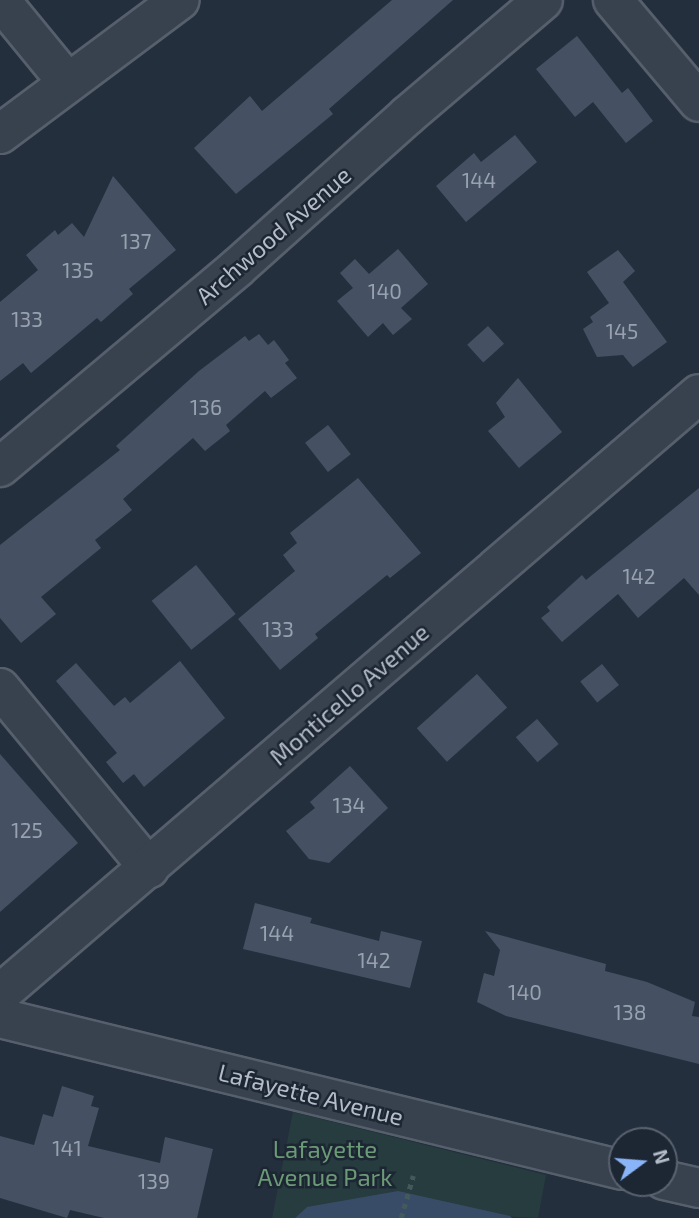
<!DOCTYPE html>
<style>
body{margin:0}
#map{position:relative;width:699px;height:1218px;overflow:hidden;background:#242f3e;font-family:"Exo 2",sans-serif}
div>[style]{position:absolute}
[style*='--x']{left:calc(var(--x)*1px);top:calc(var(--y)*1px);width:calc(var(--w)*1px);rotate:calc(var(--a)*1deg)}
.green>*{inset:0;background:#263c3f}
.water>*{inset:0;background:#394c67}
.building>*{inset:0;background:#455162;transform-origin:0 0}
.path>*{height:4.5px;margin-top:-2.25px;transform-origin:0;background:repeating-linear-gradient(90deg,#44595c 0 5px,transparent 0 10px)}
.roads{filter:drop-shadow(2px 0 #565f6c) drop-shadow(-2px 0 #565f6c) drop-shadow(0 2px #565f6c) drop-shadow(0 -2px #565f6c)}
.minor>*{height:38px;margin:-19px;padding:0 19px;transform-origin:19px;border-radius:19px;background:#38414e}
span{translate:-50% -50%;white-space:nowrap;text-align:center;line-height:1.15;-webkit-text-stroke:5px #1d2633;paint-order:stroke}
.number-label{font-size:21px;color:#98a1af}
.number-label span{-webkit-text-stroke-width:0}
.street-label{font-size:24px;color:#b4bcc9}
.park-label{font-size:24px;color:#6b9a76}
.north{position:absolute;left:608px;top:1127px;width:70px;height:70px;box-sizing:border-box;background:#1d2633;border:2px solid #59626f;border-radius:50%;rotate:74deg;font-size:19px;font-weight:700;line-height:28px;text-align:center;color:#b4bcc9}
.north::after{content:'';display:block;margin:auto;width:24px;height:32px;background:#8ab4f8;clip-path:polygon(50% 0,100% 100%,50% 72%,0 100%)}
</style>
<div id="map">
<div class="green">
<i style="clip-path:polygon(293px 1112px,546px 1175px,538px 1218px,307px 1207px,295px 1218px,272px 1218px)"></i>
</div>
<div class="water">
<i style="clip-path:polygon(398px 1191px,510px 1216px,512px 1218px,295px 1218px,307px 1207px)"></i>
</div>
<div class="building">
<i style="clip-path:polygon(392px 0,453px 0,329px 109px,333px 114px,236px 194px,194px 148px,250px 96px,262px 111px)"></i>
<i style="clip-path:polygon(577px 36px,622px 93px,628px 88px,653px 121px,626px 143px,593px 102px,575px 117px,536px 69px)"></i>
<i style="clip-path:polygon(515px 135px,537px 162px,466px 222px,436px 186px,474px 153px,481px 162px)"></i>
<i style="clip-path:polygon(113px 176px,176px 250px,129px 289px,133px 294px,119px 306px,101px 322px,97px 318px,31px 373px,23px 363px,0 381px,0 302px,38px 270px,26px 255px,55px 230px,58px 235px,72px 223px,84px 237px)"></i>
<i style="clip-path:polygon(398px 249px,428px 284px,401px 308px,412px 319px,393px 335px,383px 323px,368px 337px,337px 301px,353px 288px,340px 273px,355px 259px,369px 274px)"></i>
<i style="clip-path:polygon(618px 250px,635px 271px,623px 282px,667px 342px,633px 367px,623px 355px,597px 357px,583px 329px,593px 322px,590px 317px,609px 303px,587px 272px)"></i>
<i style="left:488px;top:326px;width:24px;height:28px;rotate:48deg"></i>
<i style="clip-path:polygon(259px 334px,268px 345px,274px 340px,289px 360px,285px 363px,297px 378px,271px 398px,265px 391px,226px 425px,230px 431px,205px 451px,193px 438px,123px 499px,132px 510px,95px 540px,101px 548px,41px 597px,56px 614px,21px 643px,0 618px,0 545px,120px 450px,116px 446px,199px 371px,245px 336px,249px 341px)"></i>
<i style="clip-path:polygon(518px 378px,562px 432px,519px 468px,488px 431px,505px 417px,496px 403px)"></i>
<i style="left:328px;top:425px;width:37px;height:29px;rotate:52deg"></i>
<i style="clip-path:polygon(358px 478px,421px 553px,390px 578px,387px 575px,315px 634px,318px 638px,280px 670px,238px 619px,295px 571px,283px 555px,297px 543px,290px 533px)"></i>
<i style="clip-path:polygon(699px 488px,699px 595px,684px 578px,638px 618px,618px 594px,562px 642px,541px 618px,550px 611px,547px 607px,582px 575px,586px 580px)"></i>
<i style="left:196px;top:565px;width:63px;height:57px;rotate:51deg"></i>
<i style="clip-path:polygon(180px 661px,225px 718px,144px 787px,134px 774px,123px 783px,106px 762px,117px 753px,56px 681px,76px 663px,114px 706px,125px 697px,130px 703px)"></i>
<i style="left:602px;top:664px;width:27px;height:28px;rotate:51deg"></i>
<i style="left:477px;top:674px;width:45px;height:81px;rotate:48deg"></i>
<i style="left:537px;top:719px;width:33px;height:28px;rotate:49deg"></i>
<i style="clip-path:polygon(0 754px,78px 843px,0 912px)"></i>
<i style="clip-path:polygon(350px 766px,388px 808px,329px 863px,309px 859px,286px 831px,315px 808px,310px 802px)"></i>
<i style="clip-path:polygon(255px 903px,312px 918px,310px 923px,379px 941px,381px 931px,422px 941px,410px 988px,243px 949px)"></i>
<i style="clip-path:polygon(485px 931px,606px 964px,605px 971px,647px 982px,695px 1002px,692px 1016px,699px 1017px,699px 1064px,506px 1016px,477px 1002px,484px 973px,494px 976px,500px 950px)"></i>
<i style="clip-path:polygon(62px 1086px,94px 1096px,91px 1106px,99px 1108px,88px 1146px,160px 1163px,165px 1137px,213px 1149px,197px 1218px,104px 1218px,70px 1210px,67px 1218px,0 1198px,0 1136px,34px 1145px,43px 1114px,53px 1117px)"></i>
</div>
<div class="path">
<i style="--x:401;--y:1218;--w:44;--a:-74.1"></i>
</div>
<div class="roads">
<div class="minor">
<i style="--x:0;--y:0;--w:107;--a:50.7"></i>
<i style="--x:613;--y:0;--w:133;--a:49.9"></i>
<i style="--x:0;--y:134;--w:224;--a:-36.7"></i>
<i style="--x:0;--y:467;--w:309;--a:-40"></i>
<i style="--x:237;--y:268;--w:229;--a:-41.8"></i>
<i style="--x:408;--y:115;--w:177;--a:-40.4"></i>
<i style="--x:0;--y:688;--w:234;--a:50.4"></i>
<i style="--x:0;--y:994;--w:921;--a:-40.64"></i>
<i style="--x:0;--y:1018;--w:640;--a:13.73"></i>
<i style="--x:664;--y:1180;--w:36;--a:13"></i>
</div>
</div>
<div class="number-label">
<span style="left:479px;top:180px">144</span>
<span style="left:136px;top:241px">137</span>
<span style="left:78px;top:270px">135</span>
<span style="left:385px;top:291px">140</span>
<span style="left:27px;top:319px">133</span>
<span style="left:622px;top:331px">145</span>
<span style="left:206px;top:407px">136</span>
<span style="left:639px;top:576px">142</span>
<span style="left:278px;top:629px">133</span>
<span style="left:349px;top:805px">134</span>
<span style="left:27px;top:830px">125</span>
<span style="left:277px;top:933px">144</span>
<span style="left:374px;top:960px">142</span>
<span style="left:525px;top:992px">140</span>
<span style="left:630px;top:1012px">138</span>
<span style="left:67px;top:1148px">141</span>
<span style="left:154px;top:1181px">139</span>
</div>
<div class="street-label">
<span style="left:273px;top:235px;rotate:-41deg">Archwood Avenue</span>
<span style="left:349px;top:694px;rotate:-41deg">Monticello Avenue</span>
<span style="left:311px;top:1094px;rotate:14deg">Lafayette Avenue</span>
</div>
<div class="park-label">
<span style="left:325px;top:1163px">Lafayette<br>Avenue Park</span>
</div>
<div class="north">N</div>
</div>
